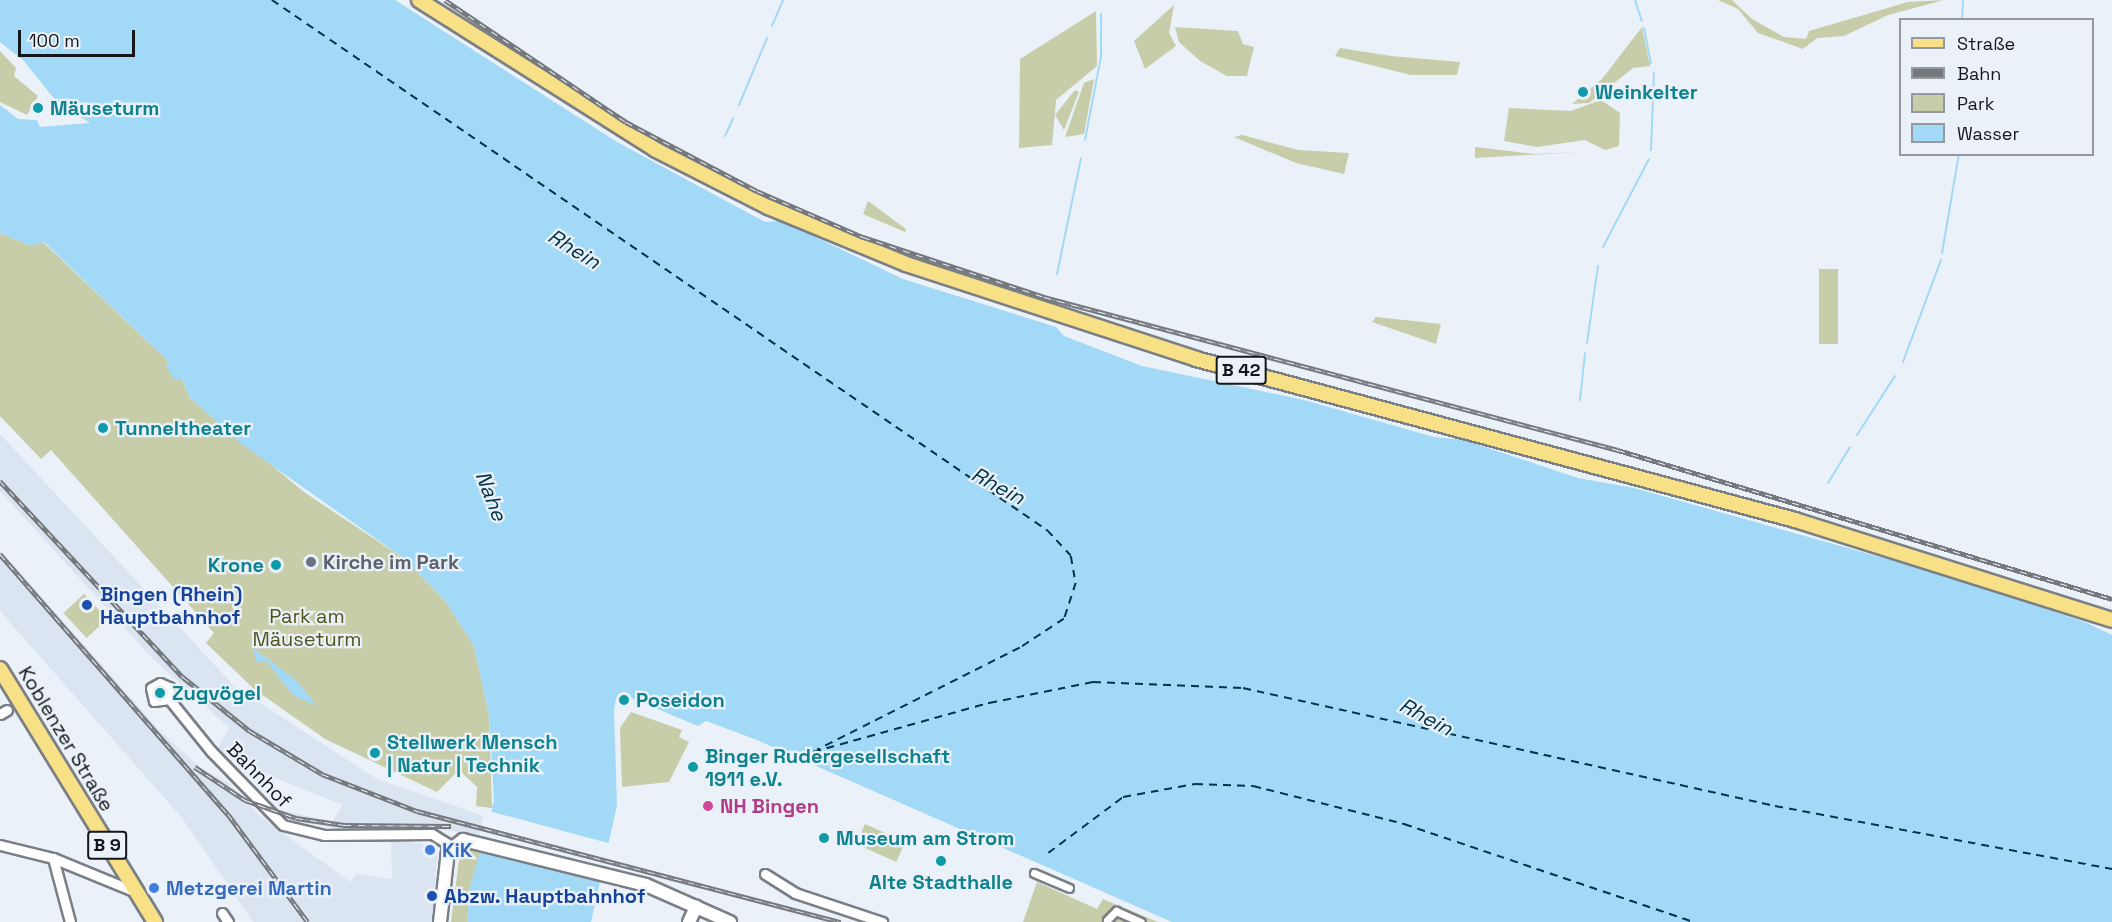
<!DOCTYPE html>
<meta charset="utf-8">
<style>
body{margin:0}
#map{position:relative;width:2112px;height:922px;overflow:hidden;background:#ebf1f8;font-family:"Space Grotesk",sans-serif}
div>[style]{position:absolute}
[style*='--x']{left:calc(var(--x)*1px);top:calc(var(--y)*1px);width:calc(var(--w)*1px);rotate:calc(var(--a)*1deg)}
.built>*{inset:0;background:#dbe5f2}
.green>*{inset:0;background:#c7cca9;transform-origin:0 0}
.water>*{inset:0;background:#a2d9f6}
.pier>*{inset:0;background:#ebf1f8;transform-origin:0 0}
.stream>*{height:2px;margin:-1px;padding:0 1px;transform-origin:1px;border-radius:1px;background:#a2d9f6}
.ferry>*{height:1.5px;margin-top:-0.75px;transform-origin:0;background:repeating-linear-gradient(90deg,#023347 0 8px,transparent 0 14px)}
.roads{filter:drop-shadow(2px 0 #7a7f86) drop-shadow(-2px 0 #7a7f86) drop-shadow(0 2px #7a7f86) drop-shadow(0 -2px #7a7f86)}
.pedestrian>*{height:7px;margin:-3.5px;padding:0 3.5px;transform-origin:3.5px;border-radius:3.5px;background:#fff}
.minor>*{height:9px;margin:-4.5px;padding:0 4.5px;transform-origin:4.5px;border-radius:4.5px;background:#fff}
.secondary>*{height:12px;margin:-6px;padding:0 6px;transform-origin:6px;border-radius:6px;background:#fff}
.primary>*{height:14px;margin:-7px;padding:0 7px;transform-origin:7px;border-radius:7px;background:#f7e085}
.rail>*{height:4.5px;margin-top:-2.25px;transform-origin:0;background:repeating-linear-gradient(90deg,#ebf1f8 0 7px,#75797e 0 14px);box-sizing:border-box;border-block:2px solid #75797e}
.dots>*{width:16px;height:16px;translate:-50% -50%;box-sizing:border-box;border:3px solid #ebf1f8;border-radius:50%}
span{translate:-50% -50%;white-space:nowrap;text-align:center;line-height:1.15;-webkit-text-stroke:4.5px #ebf1f8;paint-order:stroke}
.shield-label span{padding:2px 4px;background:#ebf1f8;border:2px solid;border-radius:4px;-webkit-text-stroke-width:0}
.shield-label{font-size:18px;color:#141619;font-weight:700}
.culture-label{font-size:20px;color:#0d838f;font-weight:700}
.left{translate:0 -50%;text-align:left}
.right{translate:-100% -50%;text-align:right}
.worship-label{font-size:20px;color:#5b616d;font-weight:700}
.transit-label{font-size:20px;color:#164399;font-weight:700}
.park-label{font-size:20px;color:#51551b}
.street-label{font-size:20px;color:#141619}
.hotel-label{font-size:20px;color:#b23c85;font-weight:700}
.shop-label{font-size:20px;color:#366cbe;font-weight:700}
.water-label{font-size:21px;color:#023347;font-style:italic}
.legend{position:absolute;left:1899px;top:18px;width:195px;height:138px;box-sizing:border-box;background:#ebf1f8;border:2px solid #95999f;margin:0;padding:8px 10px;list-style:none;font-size:18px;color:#141619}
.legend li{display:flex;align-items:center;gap:12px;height:30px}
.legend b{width:30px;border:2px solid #95999f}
.scale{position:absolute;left:18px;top:30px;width:117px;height:27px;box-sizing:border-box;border:3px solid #141619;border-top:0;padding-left:8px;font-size:18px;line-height:21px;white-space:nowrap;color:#141619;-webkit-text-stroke:4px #ebf1f8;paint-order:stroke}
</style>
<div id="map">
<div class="built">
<i style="clip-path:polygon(0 434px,234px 686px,377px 779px,484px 816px,479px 835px,424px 827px,339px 830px,277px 816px,278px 810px,332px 821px,343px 805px,243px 765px,218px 749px,229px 728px,152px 658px,0 491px)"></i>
<i style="clip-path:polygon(0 550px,161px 732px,202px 769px,228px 782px,260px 816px,350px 882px,357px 874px,392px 879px,391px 840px,438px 846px,432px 922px,253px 922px,182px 818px,0 611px)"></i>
</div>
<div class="green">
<i style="clip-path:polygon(1718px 0,1732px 0,1752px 19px,1784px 37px,1806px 39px,1809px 31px,1908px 2px,1944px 0,1888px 15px,1844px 36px,1817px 38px,1803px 49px,1758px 33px,1738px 9px)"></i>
<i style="clip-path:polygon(1174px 5px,1169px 33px,1176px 46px,1145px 69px,1134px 41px)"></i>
<i style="clip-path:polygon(1096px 11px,1097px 66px,1056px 100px,1052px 145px,1019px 148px,1020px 59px)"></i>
<i style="clip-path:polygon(1175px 27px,1238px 31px,1243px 44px,1254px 47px,1247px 76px,1227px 76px,1200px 61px,1179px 42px)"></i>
<i style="clip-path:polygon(1642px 27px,1650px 66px,1633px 68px,1589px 103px,1572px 104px,1602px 79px)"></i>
<i style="clip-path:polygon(1340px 48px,1391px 56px,1460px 62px,1457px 75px,1411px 75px,1335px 56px)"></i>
<i style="clip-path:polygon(0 51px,16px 68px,14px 76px,38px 96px,27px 115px,0 102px)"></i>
<i style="clip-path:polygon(1094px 79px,1084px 134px,1065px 137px,1084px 83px)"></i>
<i style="clip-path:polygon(1075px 90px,1079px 92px,1064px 130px,1055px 115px)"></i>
<i style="clip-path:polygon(1601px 100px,1620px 113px,1619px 146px,1605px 150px,1585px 140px,1537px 147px,1504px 141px,1509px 108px,1571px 111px)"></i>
<i style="clip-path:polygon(1242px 135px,1298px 150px,1349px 153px,1344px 174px,1296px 163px,1234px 137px)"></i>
<i style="clip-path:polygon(1475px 147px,1535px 154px,1581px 152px,1475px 158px)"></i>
<i style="clip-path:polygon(868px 201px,906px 229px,905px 232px,863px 214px)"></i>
<i style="clip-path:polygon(0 233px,31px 246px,43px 242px,168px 361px,166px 367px,182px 379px,190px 398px,304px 492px,406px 560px,446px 602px,474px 646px,489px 715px,492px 808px,476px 806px,477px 787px,459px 770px,437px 792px,325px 739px,254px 689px,206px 643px,214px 633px,51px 450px,41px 459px,0 416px)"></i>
<i style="left:1819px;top:269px;width:19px;height:75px"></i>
<i style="clip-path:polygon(1376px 317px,1441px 324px,1436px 344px,1372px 322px)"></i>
<i style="left:84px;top:594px;width:34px;height:28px;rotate:47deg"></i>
<i style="clip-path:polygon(631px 712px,682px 730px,679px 737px,689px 742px,669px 782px,622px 787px,620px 728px)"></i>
<i style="left:865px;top:824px;width:44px;height:22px;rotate:24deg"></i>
<i style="clip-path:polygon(469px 849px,482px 852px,470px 887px,467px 922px,451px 922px,459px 860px)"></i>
<i style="clip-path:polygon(1037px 882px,1097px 909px,1103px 899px,1158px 922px,1023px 922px)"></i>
</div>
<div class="water">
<i style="clip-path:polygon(0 0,395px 0,617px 142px,765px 222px,782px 221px,903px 279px,1056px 327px,1064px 336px,1142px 366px,1304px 400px,1434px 437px,1464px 440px,1578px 478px,1634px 488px,1969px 582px,2087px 623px,2112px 635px,2112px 922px,1172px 922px,757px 740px,706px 721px,698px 726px,624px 695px,616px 699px,614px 710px,617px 805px,591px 922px,467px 922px,470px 887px,494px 801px,489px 715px,474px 646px,446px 602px,406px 560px,243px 445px,190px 398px,182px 379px,175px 380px,166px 367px,168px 361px,44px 242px,31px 246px,0 233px,0 105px,18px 119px,37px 120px,40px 127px,90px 123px,56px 101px,24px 61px,0 42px)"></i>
<i style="clip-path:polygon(253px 648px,297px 681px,317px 706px,294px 696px,266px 661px,256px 661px)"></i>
</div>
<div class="pier">
<i style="left:489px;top:811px;width:128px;height:26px;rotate:15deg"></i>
</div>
<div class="stream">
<i style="--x:1635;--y:0;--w:22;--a:72"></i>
<i style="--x:1962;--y:20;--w:19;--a:-87"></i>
<i style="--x:772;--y:26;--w:28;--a:-67"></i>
<i style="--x:1644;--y:28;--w:36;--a:79"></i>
<i style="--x:739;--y:105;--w:73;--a:-67.3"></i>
<i style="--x:725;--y:136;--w:19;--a:-65"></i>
<i style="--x:1085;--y:140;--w:86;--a:-79.2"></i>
<i style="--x:1101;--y:56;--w:42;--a:-90"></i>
<i style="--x:1651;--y:150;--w:77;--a:-87.8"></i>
<i style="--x:1603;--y:247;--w:99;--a:-62.4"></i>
<i style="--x:1942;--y:253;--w:100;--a:-80.3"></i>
<i style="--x:1057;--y:274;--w:118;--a:-78.3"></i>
<i style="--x:1587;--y:343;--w:78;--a:-81.9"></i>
<i style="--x:1903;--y:362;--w:109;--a:-69.6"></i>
<i style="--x:1580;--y:400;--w:47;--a:-83.9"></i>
<i style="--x:1857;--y:435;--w:70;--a:-57.2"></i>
<i style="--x:1828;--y:483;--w:42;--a:-58.6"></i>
</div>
<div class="ferry">
<i style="--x:272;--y:0;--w:939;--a:34.37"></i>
<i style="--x:1047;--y:530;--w:35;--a:47"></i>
<i style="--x:1071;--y:556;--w:27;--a:80"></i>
<i style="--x:1076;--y:583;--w:38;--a:108"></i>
<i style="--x:1064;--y:619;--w:53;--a:146.6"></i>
<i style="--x:1020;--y:648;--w:227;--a:153.3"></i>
<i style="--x:813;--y:752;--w:183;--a:-15.6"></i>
<i style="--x:989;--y:703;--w:106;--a:-11.4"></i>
<i style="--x:1093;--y:682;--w:150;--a:2.3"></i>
<i style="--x:1243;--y:688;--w:545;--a:12.51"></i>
<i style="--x:1775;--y:806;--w:343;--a:10.6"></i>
<i style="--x:1048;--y:853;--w:94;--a:-36.7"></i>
<i style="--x:1123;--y:797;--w:73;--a:-10.2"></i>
<i style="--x:1195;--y:784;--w:58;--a:2"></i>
<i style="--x:1253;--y:786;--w:156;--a:14.1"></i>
<i style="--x:1404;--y:824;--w:305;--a:18.7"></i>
</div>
<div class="roads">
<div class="pedestrian">
<i style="--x:1034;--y:873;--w:38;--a:23"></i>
<i style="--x:1107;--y:920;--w:13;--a:-45"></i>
<i style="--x:1116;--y:911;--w:27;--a:24"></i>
</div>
<div class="minor">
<i style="--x:169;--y:699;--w:15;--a:172"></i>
<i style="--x:154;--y:701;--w:13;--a:-103"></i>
<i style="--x:151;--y:688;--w:10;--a:-29"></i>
<i style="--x:160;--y:683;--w:10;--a:24"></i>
<i style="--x:169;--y:687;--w:12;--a:90"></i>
<i style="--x:169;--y:699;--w:67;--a:51.1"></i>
<i style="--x:211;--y:751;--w:103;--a:45.8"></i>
<i style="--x:283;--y:825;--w:42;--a:13.7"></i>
<i style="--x:324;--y:835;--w:108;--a:-0.5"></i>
<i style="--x:432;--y:834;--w:22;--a:32"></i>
<i style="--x:0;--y:714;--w:8;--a:-30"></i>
<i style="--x:0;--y:845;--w:55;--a:13.8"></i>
<i style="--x:53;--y:858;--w:90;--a:22.3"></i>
<i style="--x:53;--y:858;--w:66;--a:75.1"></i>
<i style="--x:765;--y:874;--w:36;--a:32"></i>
<i style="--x:795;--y:893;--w:92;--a:18.4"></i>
<i style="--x:222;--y:913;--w:11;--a:56"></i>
</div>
<div class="secondary">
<i style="--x:440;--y:922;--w:71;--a:-83.6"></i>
<i style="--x:448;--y:851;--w:19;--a:-36"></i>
<i style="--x:463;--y:840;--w:188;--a:13.8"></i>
<i style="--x:646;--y:885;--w:92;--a:23.8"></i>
<i style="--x:689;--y:922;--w:17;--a:-65"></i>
</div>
<div class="primary">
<i style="--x:419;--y:0;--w:280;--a:32.3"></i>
<i style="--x:656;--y:150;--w:126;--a:27"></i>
<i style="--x:768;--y:207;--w:149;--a:22.4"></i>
<i style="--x:906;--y:264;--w:305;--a:18.1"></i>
<i style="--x:1196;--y:359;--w:620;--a:15.04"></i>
<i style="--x:1795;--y:520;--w:332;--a:17.5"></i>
<i style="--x:0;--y:669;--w:297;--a:58.5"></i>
</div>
</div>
<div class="rail">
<i style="--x:445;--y:0;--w:218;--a:34"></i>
<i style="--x:626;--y:122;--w:148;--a:27.8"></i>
<i style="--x:757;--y:191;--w:116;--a:23.5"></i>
<i style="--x:863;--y:237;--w:191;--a:18.3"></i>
<i style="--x:1044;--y:297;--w:594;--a:14.93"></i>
<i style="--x:1618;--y:450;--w:516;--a:16.78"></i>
<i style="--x:0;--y:481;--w:268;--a:47"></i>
<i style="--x:183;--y:677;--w:86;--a:38.9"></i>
<i style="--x:250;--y:731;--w:84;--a:30.8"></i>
<i style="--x:322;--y:774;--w:102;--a:21.3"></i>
<i style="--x:417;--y:811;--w:438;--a:14.7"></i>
<i style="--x:0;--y:554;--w:346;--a:48.8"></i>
<i style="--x:228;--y:814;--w:134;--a:53.5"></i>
<i style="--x:195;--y:767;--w:60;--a:33.4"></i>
<i style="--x:245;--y:800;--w:54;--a:19.4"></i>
<i style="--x:296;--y:818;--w:49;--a:8.3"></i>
<i style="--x:344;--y:825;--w:107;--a:0.5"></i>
</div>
<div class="dots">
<i style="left:1583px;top:92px;background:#0f9aa8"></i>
<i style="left:38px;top:108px;background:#0f9aa8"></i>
<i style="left:103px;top:428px;background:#0f9aa8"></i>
<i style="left:311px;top:562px;background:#6b7280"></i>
<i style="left:276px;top:565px;background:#0f9aa8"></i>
<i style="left:87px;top:605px;background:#1a4fb4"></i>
<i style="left:160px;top:693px;background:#0f9aa8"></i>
<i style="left:624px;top:700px;background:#0f9aa8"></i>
<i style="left:375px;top:753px;background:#0f9aa8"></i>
<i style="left:693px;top:767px;background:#0f9aa8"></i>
<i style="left:708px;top:806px;background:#d1479c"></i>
<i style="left:824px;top:838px;background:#0f9aa8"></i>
<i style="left:430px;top:850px;background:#3f7fe0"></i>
<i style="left:941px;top:861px;background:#0f9aa8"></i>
<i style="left:154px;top:888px;background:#3f7fe0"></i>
<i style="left:432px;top:896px;background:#1a4fb4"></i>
</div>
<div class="shield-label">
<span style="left:1241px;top:370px">B 42</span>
<span style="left:107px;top:845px">B 9</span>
</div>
<div class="culture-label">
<span class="left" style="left:1595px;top:92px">Weinkelter</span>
<span class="left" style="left:50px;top:108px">Mäuseturm</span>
<span class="left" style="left:115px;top:428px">Tunneltheater</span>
<span class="right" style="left:264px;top:565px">Krone</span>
<span class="left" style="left:172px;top:693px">Zugvögel</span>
<span class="left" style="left:636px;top:700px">Poseidon</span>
<span class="left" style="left:387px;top:754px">Stellwerk Mensch<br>| Natur | Technik</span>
<span class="left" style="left:705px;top:768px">Binger Rudergesellschaft<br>1911 e.V.</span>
<span class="left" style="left:836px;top:838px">Museum am Strom</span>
<span style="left:941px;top:882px">Alte Stadthalle</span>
</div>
<div class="worship-label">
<span class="left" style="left:323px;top:562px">Kirche im Park</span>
</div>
<div class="transit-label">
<span class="left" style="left:100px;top:606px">Bingen (Rhein)<br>Hauptbahnhof</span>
<span class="left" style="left:444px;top:896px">Abzw. Hauptbahnhof</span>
</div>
<div class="park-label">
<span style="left:307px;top:628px">Park am<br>Mäuseturm</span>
</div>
<div class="street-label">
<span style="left:66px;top:739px;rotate:59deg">Koblenzer Straße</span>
<span style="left:259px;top:775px;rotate:46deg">Bahnhof</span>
</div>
<div class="hotel-label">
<span class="left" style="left:720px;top:806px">NH Bingen</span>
</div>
<div class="shop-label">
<span class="left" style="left:442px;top:850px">KiK</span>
<span class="left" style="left:166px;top:888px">Metzgerei Martin</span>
</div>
<div class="water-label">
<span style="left:574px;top:249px;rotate:32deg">Rhein</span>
<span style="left:998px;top:486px;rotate:28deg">Rhein</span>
<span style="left:491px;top:496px;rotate:69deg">Nahe</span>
<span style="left:1426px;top:717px;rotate:28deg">Rhein</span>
</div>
<ul class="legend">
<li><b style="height:8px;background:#f7e085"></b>Straße</li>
<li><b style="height:8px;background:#75797e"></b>Bahn</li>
<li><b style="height:16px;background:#c7cca9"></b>Park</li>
<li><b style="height:16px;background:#a2d9f6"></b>Wasser</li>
</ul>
<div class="scale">100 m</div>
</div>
